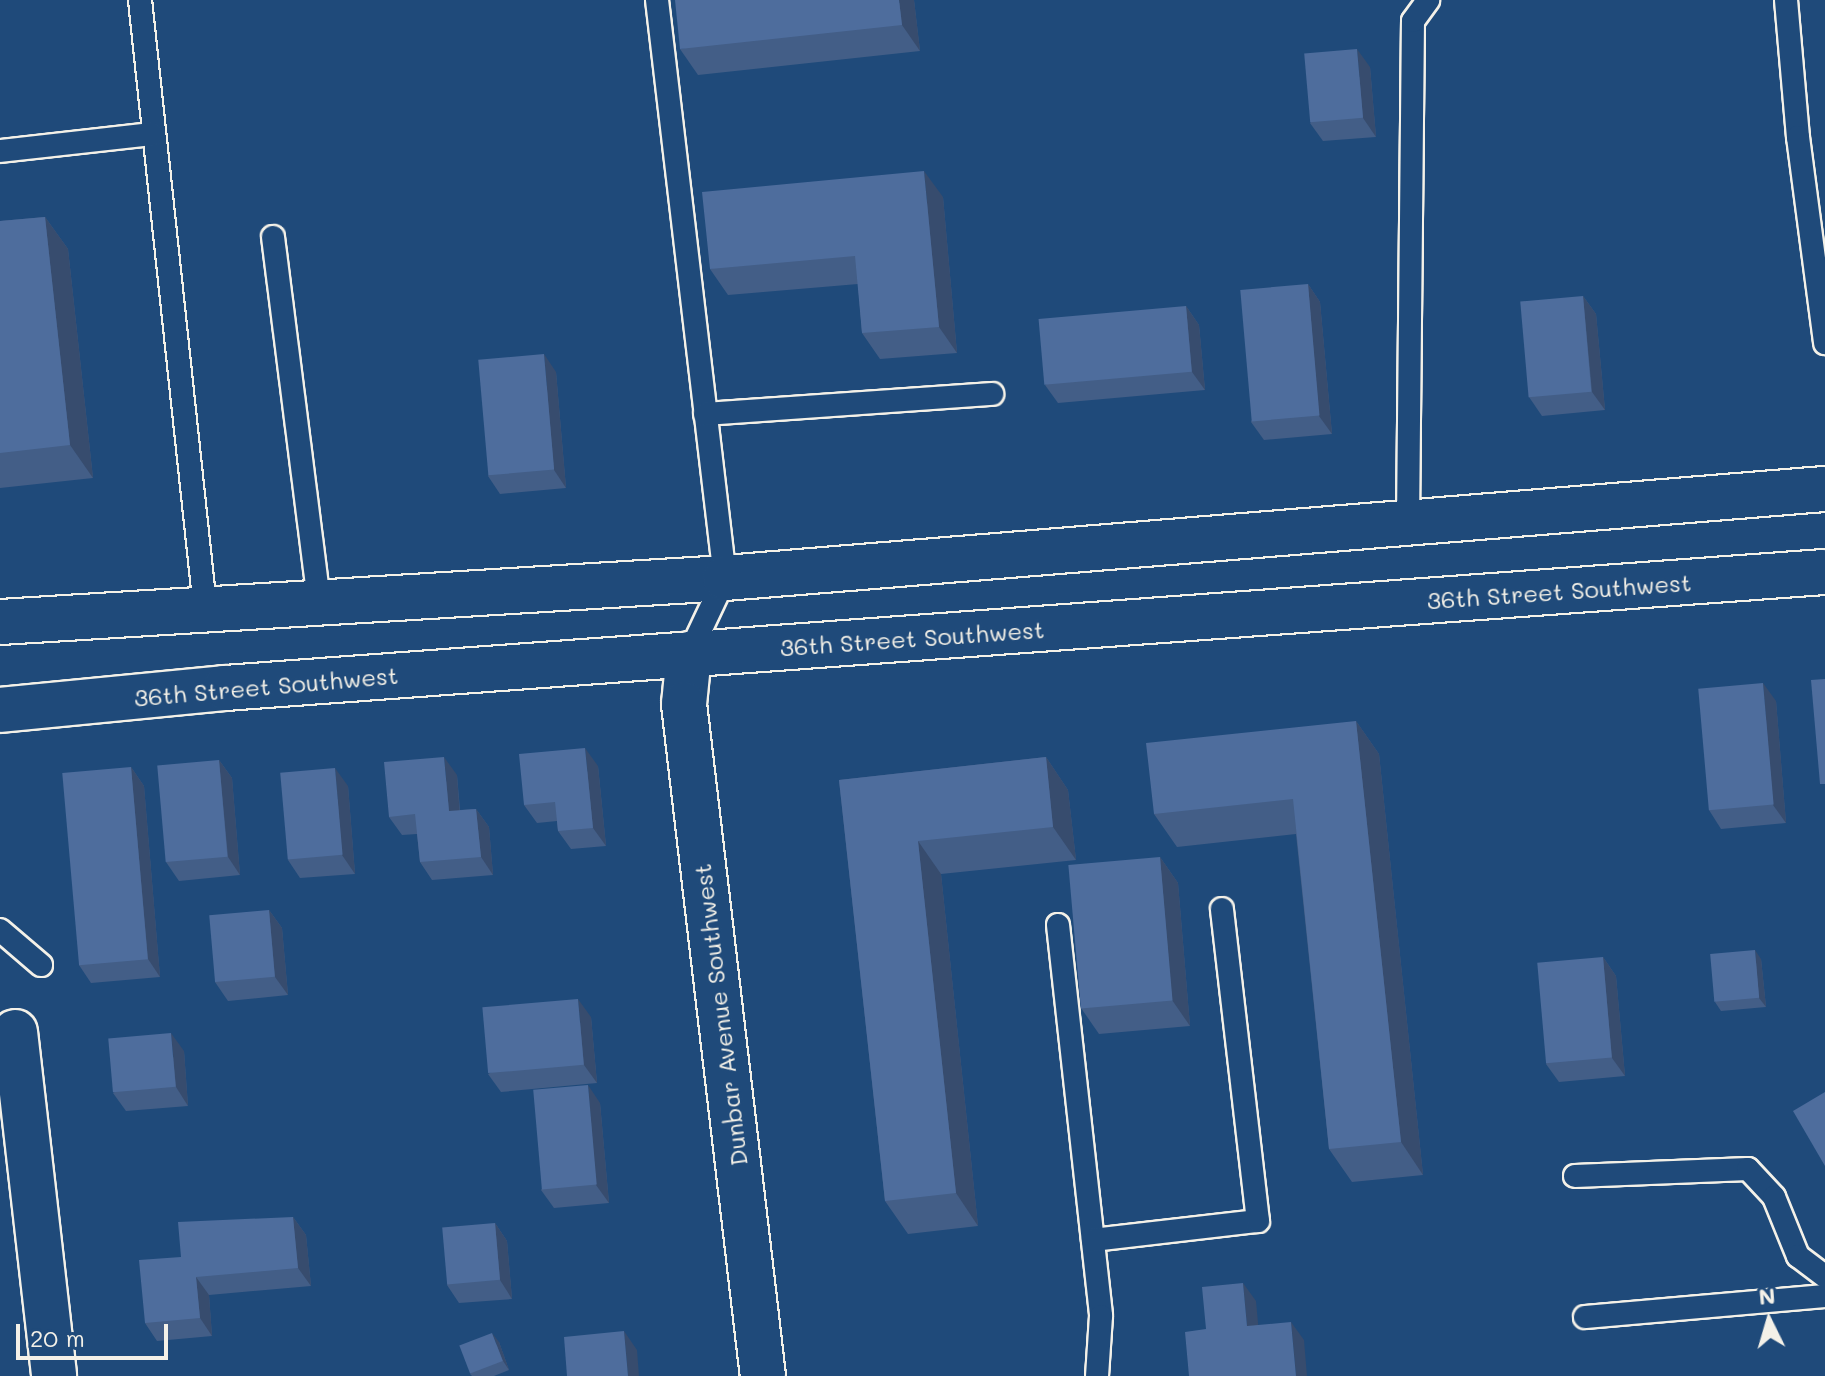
<!DOCTYPE html>
<style>
body{margin:0}
#map{position:relative;width:1825px;height:1376px;overflow:hidden;background:#1f4a7a;font-family:Mali,sans-serif}
div>[style]{position:absolute}
[style*='--x']{left:calc(var(--x)*1px);top:calc(var(--y)*1px);width:calc(var(--w)*1px);rotate:calc(var(--a)*1deg)}
.roads{filter:drop-shadow(2px 0 #f4f1e8) drop-shadow(-2px 0 #f4f1e8) drop-shadow(0 2px #f4f1e8) drop-shadow(0 -2px #f4f1e8)}
.service>*{height:22px;margin:-11px;padding:0 11px;transform-origin:11px;border-radius:11px;background:#1f4a7a}
.minor>*{height:44px;margin:-22px;padding:0 22px;transform-origin:22px;border-radius:22px;background:#1f4a7a}
.tertiary>*{height:44px;margin:-22px;padding:0 22px;transform-origin:22px;border-radius:22px;background:#1f4a7a}
.wall>*{inset:0;background:#435e87}
.shaded-wall>*{inset:0;background:#374c6e}
.building>*{inset:0;background:#4e6d9d;transform-origin:0 0}
span{translate:-50% -50%;white-space:nowrap;text-align:center;line-height:1.15;-webkit-text-stroke:6px #1f4a7a;paint-order:stroke}
.street-label{font-size:24px;color:#f4f1e8}
.north{position:absolute;left:1729px;top:1280px;width:80px;height:80px;-webkit-text-stroke:6px #1f4a7a;paint-order:stroke;rotate:355deg;font-size:22px;font-weight:700;line-height:32px;text-align:center;color:#f4f1e8}
.north::after{content:'';display:block;margin:auto;width:28px;height:36px;background:#f4f1e8;clip-path:polygon(50% 0,100% 100%,50% 72%,0 100%)}
.scale{position:absolute;left:16px;top:1324px;width:152px;height:36px;box-sizing:border-box;border:4px solid #f4f1e8;border-top:0;padding-left:10px;font-size:24px;line-height:28px;white-space:nowrap;color:#f4f1e8;-webkit-text-stroke:6px #1f4a7a;paint-order:stroke}
</style>
<div id="map">
<div class="roads">
<div class="service">
<i style="--x:140;--y:0;--w:610;--a:83.89"></i>
<i style="--x:657;--y:0;--w:582;--a:83.29"></i>
<i style="--x:725;--y:578;--w:84;--a:115.3"></i>
<i style="--x:1786;--y:0;--w:138;--a:85"></i>
<i style="--x:1798;--y:137;--w:208;--a:82.5"></i>
<i style="--x:0;--y:151;--w:153;--a:-6.4"></i>
<i style="--x:273;--y:237;--w:366;--a:82.8"></i>
<i style="--x:705;--y:414;--w:288;--a:-4"></i>
<i style="--x:1408;--y:522;--w:501;--a:-89.43"></i>
<i style="--x:1413;--y:21;--w:26;--a:-54"></i>
<i style="--x:1058;--y:925;--w:393;--a:83.7"></i>
<i style="--x:1101;--y:1316;--w:60;--a:93.8"></i>
<i style="--x:0;--y:930;--w:54;--a:40.5"></i>
<i style="--x:1575;--y:1176;--w:173;--a:-2.3"></i>
<i style="--x:1748;--y:1169;--w:38;--a:47"></i>
<i style="--x:1774;--y:1197;--w:64;--a:67.9"></i>
<i style="--x:1798;--y:1256;--w:34;--a:37"></i>
<i style="--x:1093;--y:1240;--w:166;--a:-6.6"></i>
<i style="--x:1258;--y:1221;--w:314;--a:-96.6"></i>
<i style="--x:1585;--y:1317;--w:241;--a:-5"></i>
</div>
<div class="minor">
<i style="--x:689;--y:654;--w:50;--a:95.7"></i>
<i style="--x:684;--y:704;--w:677;--a:83.3"></i>
<i style="--x:15;--y:1032;--w:346;--a:83.5"></i>
</div>
<div class="tertiary">
<i style="--x:0;--y:622;--w:726;--a:-3.47"></i>
<i style="--x:725;--y:578;--w:1104;--a:-4.63"></i>
<i style="--x:0;--y:710;--w:226;--a:-5.6"></i>
<i style="--x:225;--y:688;--w:1604;--a:-4.15"></i>
</div>
</div>
<div class="wall">
<i style="clip-path:polygon(914px 0,920px 51px,698px 75px,680px 49px)"></i>
<i style="clip-path:polygon(1370px 67px,1376px 137px,1323px 141px,1310px 123px)"></i>
<i style="clip-path:polygon(943px 197px,957px 353px,880px 359px,862px 333px,858px 284px,728px 295px,710px 269px)"></i>
<i style="clip-path:polygon(45px 217px,68px 249px,93px 478px,0 488px,0 221px)"></i>
<i style="clip-path:polygon(1308px 284px,1320px 302px,1332px 434px,1264px 440px,1251px 422px)"></i>
<i style="clip-path:polygon(1583px 296px,1596px 314px,1605px 410px,1542px 416px,1529px 397px)"></i>
<i style="clip-path:polygon(1186px 306px,1199px 325px,1205px 390px,1058px 403px,1045px 385px)"></i>
<i style="clip-path:polygon(556px 372px,566px 488px,500px 494px,488px 476px)"></i>
<i style="clip-path:polygon(1776px 701px,1786px 823px,1721px 829px,1709px 810px)"></i>
<i style="clip-path:polygon(1356px 721px,1379px 754px,1423px 1175px,1352px 1182px,1329px 1149px,1296px 834px,1177px 847px,1154px 814px)"></i>
<i style="clip-path:polygon(1046px 757px,1068px 790px,1076px 860px,941px 874px,978px 1226px,908px 1234px,885px 1201px,839px 780px)"></i>
<i style="clip-path:polygon(219px 760px,232px 778px,240px 875px,179px 881px,166px 862px)"></i>
<i style="clip-path:polygon(598px 766px,606px 846px,571px 849px,558px 831px,557px 821px,537px 823px,524px 805px)"></i>
<i style="clip-path:polygon(131px 767px,144px 786px,160px 977px,91px 983px,79px 965px)"></i>
<i style="clip-path:polygon(457px 775px,460px 810px,476px 809px,489px 827px,493px 875px,432px 880px,420px 862px,417px 834px,402px 835px,389px 817px)"></i>
<i style="clip-path:polygon(348px 786px,355px 874px,300px 878px,288px 860px)"></i>
<i style="clip-path:polygon(1160px 857px,1178px 883px,1190px 1026px,1099px 1034px,1081px 1008px)"></i>
<i style="clip-path:polygon(269px 910px,282px 928px,288px 995px,228px 1001px,215px 982px)"></i>
<i style="clip-path:polygon(1603px 957px,1616px 976px,1625px 1076px,1559px 1082px,1546px 1064px)"></i>
<i style="clip-path:polygon(1761px 959px,1766px 1007px,1721px 1011px,1715px 1002px)"></i>
<i style="clip-path:polygon(591px 1017px,597px 1083px,501px 1092px,488px 1074px)"></i>
<i style="clip-path:polygon(184px 1051px,188px 1106px,126px 1111px,113px 1093px)"></i>
<i style="clip-path:polygon(600px 1103px,609px 1203px,554px 1208px,541px 1190px)"></i>
<i style="clip-path:polygon(293px 1217px,306px 1235px,311px 1286px,209px 1295px,212px 1336px,157px 1341px,145px 1323px,181px 1257px)"></i>
<i style="clip-path:polygon(495px 1223px,507px 1241px,512px 1299px,459px 1303px,447px 1285px)"></i>
<i style="clip-path:polygon(499px 1342px,509px 1370px,494px 1376px,472px 1376px,470px 1374px)"></i>
</div>
<div class="shaded-wall">
<i style="clip-path:polygon(899px 0,914px 0,920px 51px,902px 25px)"></i>
<i style="clip-path:polygon(1357px 49px,1370px 67px,1376px 137px,1363px 118px)"></i>
<i style="clip-path:polygon(924px 171px,943px 197px,957px 353px,939px 327px)"></i>
<i style="clip-path:polygon(45px 217px,68px 249px,93px 478px,70px 445px)"></i>
<i style="clip-path:polygon(1308px 284px,1320px 302px,1332px 434px,1319px 416px)"></i>
<i style="clip-path:polygon(1583px 296px,1596px 314px,1605px 410px,1592px 392px)"></i>
<i style="clip-path:polygon(1186px 306px,1199px 325px,1205px 390px,1192px 372px)"></i>
<i style="clip-path:polygon(544px 354px,556px 372px,566px 488px,554px 470px)"></i>
<i style="clip-path:polygon(1763px 683px,1776px 701px,1786px 823px,1773px 805px)"></i>
<i style="clip-path:polygon(1356px 721px,1379px 754px,1423px 1175px,1401px 1142px)"></i>
<i style="clip-path:polygon(585px 748px,598px 766px,606px 846px,593px 828px)"></i>
<i style="clip-path:polygon(444px 757px,457px 775px,461px 830px,449px 811px)"></i>
<i style="clip-path:polygon(1046px 757px,1068px 790px,1076px 860px,1053px 827px)"></i>
<i style="clip-path:polygon(219px 760px,232px 778px,240px 875px,228px 857px)"></i>
<i style="clip-path:polygon(131px 767px,144px 786px,160px 977px,148px 959px)"></i>
<i style="clip-path:polygon(335px 768px,348px 786px,355px 874px,342px 855px)"></i>
<i style="clip-path:polygon(476px 809px,489px 827px,493px 875px,481px 857px)"></i>
<i style="clip-path:polygon(918px 841px,941px 874px,978px 1226px,956px 1193px)"></i>
<i style="clip-path:polygon(1160px 857px,1178px 883px,1190px 1026px,1172px 1000px)"></i>
<i style="clip-path:polygon(269px 910px,282px 928px,288px 995px,275px 977px)"></i>
<i style="clip-path:polygon(1755px 950px,1761px 959px,1766px 1007px,1759px 998px)"></i>
<i style="clip-path:polygon(1603px 957px,1616px 976px,1625px 1076px,1612px 1058px)"></i>
<i style="clip-path:polygon(578px 999px,591px 1017px,597px 1083px,584px 1065px)"></i>
<i style="clip-path:polygon(171px 1033px,184px 1051px,188px 1106px,176px 1087px)"></i>
<i style="clip-path:polygon(588px 1085px,600px 1103px,609px 1203px,596px 1185px)"></i>
<i style="clip-path:polygon(293px 1217px,306px 1235px,311px 1286px,298px 1268px)"></i>
<i style="clip-path:polygon(495px 1223px,507px 1241px,512px 1299px,500px 1280px)"></i>
<i style="clip-path:polygon(196px 1277px,209px 1295px,212px 1336px,200px 1318px)"></i>
<i style="clip-path:polygon(1243px 1283px,1256px 1301px,1260px 1344px,1247px 1326px)"></i>
<i style="clip-path:polygon(1291px 1322px,1304px 1340px,1307px 1376px,1296px 1376px)"></i>
<i style="clip-path:polygon(624px 1331px,637px 1350px,639px 1376px,628px 1376px)"></i>
<i style="clip-path:polygon(492px 1333px,499px 1342px,509px 1370px,503px 1361px)"></i>
</div>
<div class="building">
<i style="clip-path:polygon(675px 0,899px 0,902px 25px,680px 49px)"></i>
<i style="left:1357px;top:49px;width:69px;height:53px;rotate:85deg"></i>
<i style="clip-path:polygon(924px 171px,939px 327px,862px 333px,855px 256px,710px 269px,702px 192px)"></i>
<i style="clip-path:polygon(45px 217px,70px 445px,0 453px,0 221px)"></i>
<i style="left:1308px;top:284px;width:132px;height:68px;rotate:85deg"></i>
<i style="left:1583px;top:296px;width:96px;height:63px;rotate:85deg"></i>
<i style="left:1186px;top:306px;width:66px;height:148px;rotate:85deg"></i>
<i style="left:544px;top:354px;width:116px;height:66px;rotate:85deg"></i>
<i style="clip-path:polygon(1825px 679px,1825px 784px,1820px 784px,1811px 680px)"></i>
<i style="left:1763px;top:683px;width:122px;height:65px;rotate:85deg"></i>
<i style="clip-path:polygon(1356px 721px,1401px 1142px,1329px 1149px,1293px 799px,1154px 814px,1146px 743px)"></i>
<i style="clip-path:polygon(585px 748px,593px 828px,558px 831px,555px 802px,524px 805px,519px 754px)"></i>
<i style="clip-path:polygon(444px 757px,449px 811px,476px 809px,481px 857px,420px 862px,415px 814px,389px 817px,384px 762px)"></i>
<i style="clip-path:polygon(1046px 757px,1053px 827px,918px 841px,956px 1193px,885px 1201px,839px 780px)"></i>
<i style="left:219px;top:760px;width:97px;height:62px;rotate:85deg"></i>
<i style="left:131px;top:767px;width:193px;height:69px;rotate:85deg"></i>
<i style="left:335px;top:768px;width:87px;height:55px;rotate:85deg"></i>
<i style="left:1160px;top:857px;width:144px;height:92px;rotate:85deg"></i>
<i style="left:269px;top:910px;width:67px;height:60px;rotate:85deg"></i>
<i style="left:1755px;top:950px;width:48px;height:45px;rotate:85deg"></i>
<i style="left:1603px;top:957px;width:101px;height:66px;rotate:85deg"></i>
<i style="left:578px;top:999px;width:66px;height:96px;rotate:85deg"></i>
<i style="left:171px;top:1033px;width:54px;height:63px;rotate:85deg"></i>
<i style="left:588px;top:1085px;width:100px;height:55px;rotate:85deg"></i>
<i style="clip-path:polygon(1825px 1092px,1825px 1166px,1793px 1111px)"></i>
<i style="clip-path:polygon(293px 1217px,298px 1268px,196px 1277px,200px 1318px,145px 1323px,139px 1260px,181px 1257px,178px 1222px)"></i>
<i style="left:495px;top:1223px;width:57px;height:53px;rotate:85deg"></i>
<i style="clip-path:polygon(1243px 1283px,1247px 1326px,1291px 1322px,1296px 1376px,1189px 1376px,1185px 1332px,1206px 1329px,1202px 1287px)"></i>
<i style="clip-path:polygon(624px 1331px,628px 1376px,567px 1376px,564px 1337px)"></i>
<i style="left:492px;top:1333px;width:30px;height:35px;rotate:69deg"></i>
</div>
<div class="street-label">
<span style="left:1559px;top:591px;rotate:-4deg">36th Street Southwest</span>
<span style="left:912px;top:638px;rotate:-4deg">36th Street Southwest</span>
<span style="left:266px;top:686px;rotate:-5deg">36th Street Southwest</span>
<span style="left:720px;top:1015px;rotate:-97deg">Dunbar Avenue Southwest</span>
</div>
<div class="north">N</div>
<div class="scale">20 m</div>
</div>
